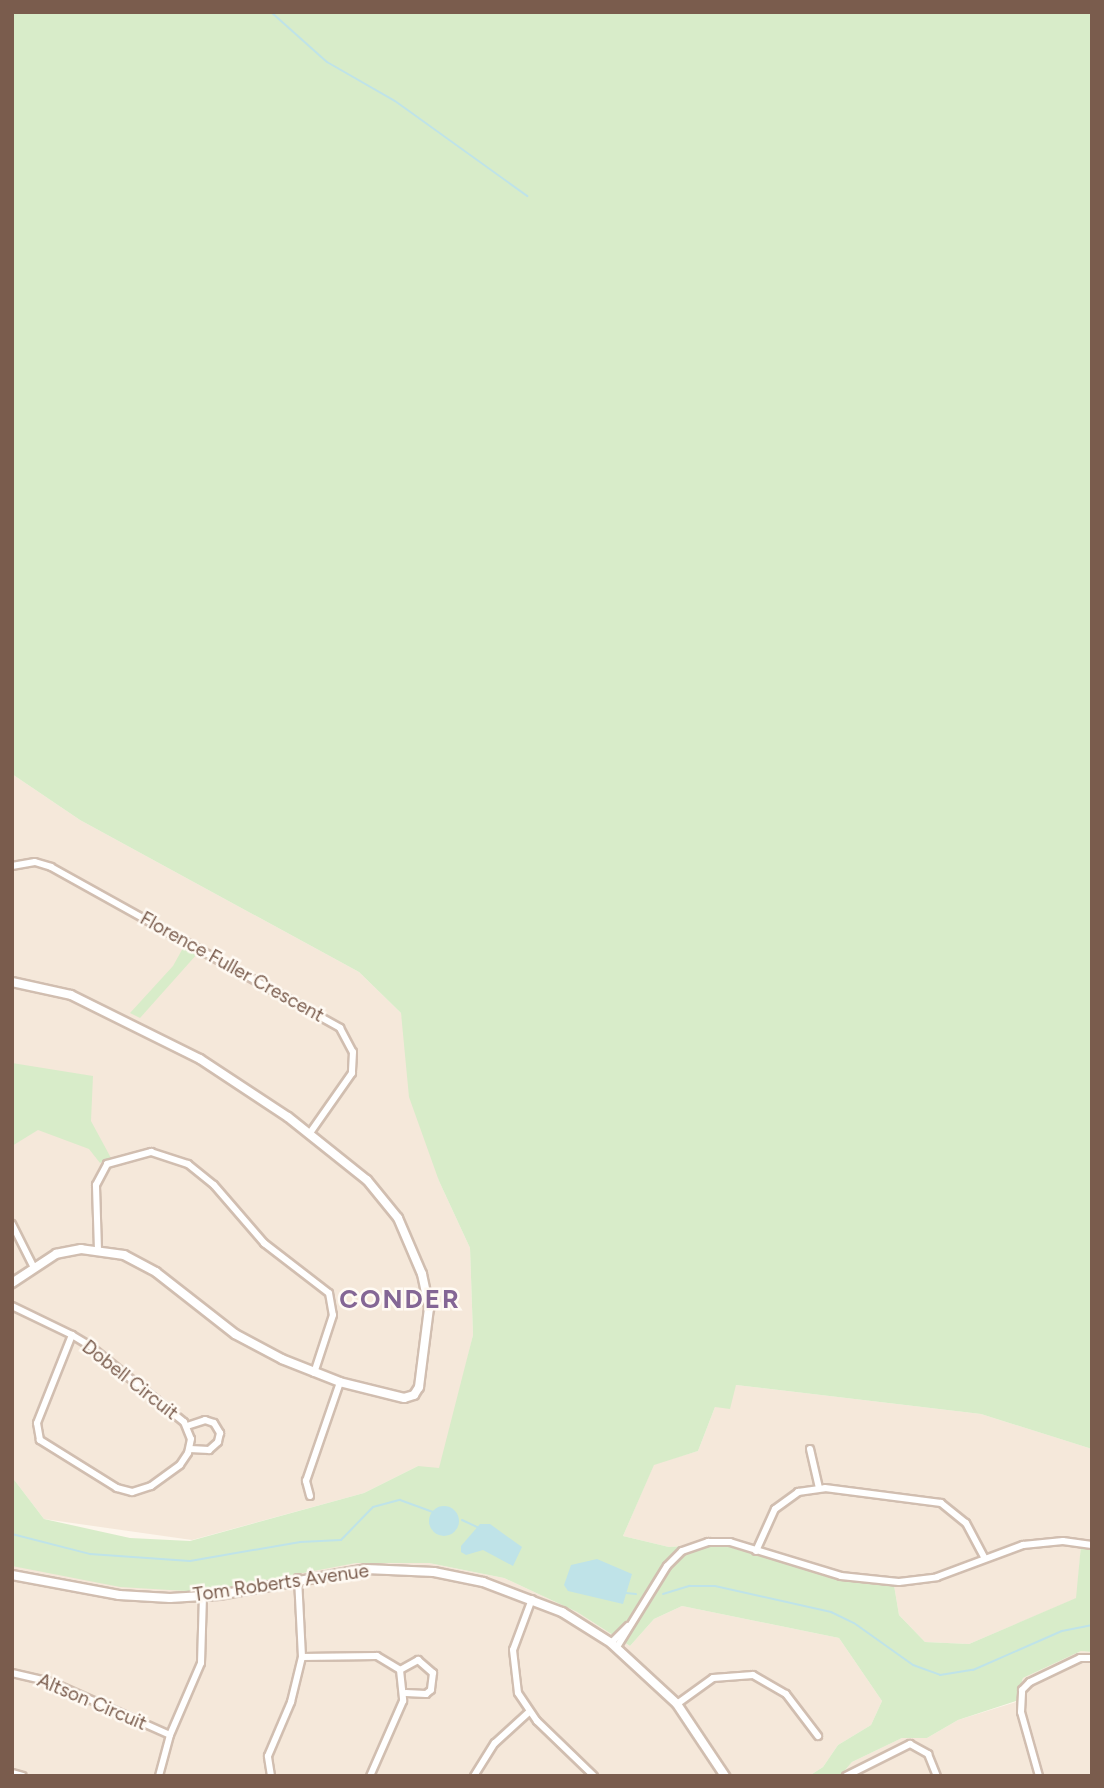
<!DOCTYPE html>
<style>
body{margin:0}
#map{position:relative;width:1104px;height:1788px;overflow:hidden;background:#fdf6ec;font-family:Figtree,sans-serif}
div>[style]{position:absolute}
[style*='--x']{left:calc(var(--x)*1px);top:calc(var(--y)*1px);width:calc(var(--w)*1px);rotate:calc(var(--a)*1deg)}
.residential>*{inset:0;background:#f5e8da}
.green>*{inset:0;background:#d8ecc9}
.water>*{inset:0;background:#bfe3e8}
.round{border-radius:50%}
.stream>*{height:2px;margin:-1px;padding:0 1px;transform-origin:1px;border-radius:1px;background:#bfe3e8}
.roads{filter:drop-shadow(2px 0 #d1beb0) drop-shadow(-2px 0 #d1beb0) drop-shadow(0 2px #d1beb0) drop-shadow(0 -2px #d1beb0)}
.minor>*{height:6px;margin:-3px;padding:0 3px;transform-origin:3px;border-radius:3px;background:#fff}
.tertiary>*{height:8px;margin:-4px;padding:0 4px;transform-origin:4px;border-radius:4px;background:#fff}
span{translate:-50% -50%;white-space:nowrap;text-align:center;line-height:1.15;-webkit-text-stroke:5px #fffaf3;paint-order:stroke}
.street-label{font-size:19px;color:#7a5c4d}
.district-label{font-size:26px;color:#846695;font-weight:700;letter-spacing:2px}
.frame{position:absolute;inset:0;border:14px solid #7a5c4d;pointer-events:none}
</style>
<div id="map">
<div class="residential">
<i style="clip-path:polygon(12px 774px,80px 820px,359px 972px,401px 1013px,439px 1181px,470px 1248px,473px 1335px,439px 1480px,418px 1466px,364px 1493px,192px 1540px,44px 1519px,12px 1477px)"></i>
<i style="clip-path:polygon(736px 1385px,981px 1414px,1092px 1449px,1092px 1549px,1081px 1545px,1077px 1598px,969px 1644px,925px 1642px,899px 1615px,894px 1585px,837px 1579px,719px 1544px,669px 1547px,623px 1536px,654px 1464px,698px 1451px,715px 1407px)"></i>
<i style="clip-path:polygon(356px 1563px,429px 1563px,504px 1578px,577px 1612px,630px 1646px,654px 1619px,682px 1606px,839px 1638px,882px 1701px,871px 1725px,838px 1745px,823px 1767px,809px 1776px,12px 1776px,12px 1566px,300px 1572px)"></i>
<i style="clip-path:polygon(1081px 1651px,1092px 1652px,1092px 1776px,840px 1776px,852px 1762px,902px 1738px,927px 1738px,958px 1720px,1016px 1702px,1023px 1678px)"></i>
</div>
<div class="green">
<i style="clip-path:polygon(12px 12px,1092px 12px,1092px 1449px,981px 1414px,736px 1385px,730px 1409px,715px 1407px,698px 1451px,654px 1465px,623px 1536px,669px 1547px,719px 1544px,837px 1579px,894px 1585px,899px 1615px,925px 1642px,969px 1644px,1076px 1598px,1081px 1545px,1092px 1549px,1092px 1652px,1081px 1651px,1023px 1678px,1016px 1701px,958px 1720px,927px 1738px,902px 1738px,852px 1762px,840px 1776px,809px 1776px,823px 1767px,838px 1745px,871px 1725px,882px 1701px,839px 1638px,682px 1606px,654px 1619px,630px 1646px,577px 1612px,504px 1578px,429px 1563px,356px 1563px,203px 1592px,120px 1587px,12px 1566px,12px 1477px,44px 1519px,130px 1538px,190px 1541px,364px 1493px,418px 1466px,439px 1468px,473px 1335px,470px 1248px,439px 1181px,409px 1097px,401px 1013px,359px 972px,80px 820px,12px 774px)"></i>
<i style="clip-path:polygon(184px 946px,198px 953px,140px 1018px,130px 1013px,173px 966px)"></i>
<i style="clip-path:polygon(12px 1063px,93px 1076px,91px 1121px,111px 1158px,100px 1163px,89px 1149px,38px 1130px,12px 1146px)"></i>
</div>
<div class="water">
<i class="round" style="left:429px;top:1506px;width:30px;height:30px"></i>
<i style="clip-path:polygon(480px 1524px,490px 1524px,522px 1547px,513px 1566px,483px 1550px,466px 1555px,461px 1552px,461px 1546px)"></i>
<i style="clip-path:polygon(597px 1559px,632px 1574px,623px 1604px,568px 1591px,564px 1585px,571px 1565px)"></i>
</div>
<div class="stream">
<i style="--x:271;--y:12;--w:75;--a:41.8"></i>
<i style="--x:327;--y:62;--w:78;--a:29.8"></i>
<i style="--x:395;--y:101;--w:163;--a:35.7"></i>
<i style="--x:462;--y:1520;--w:19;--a:25"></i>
<i style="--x:12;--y:1534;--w:81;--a:14.4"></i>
<i style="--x:90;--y:1554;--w:100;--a:4"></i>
<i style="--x:190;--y:1561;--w:112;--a:-9.8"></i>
<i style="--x:300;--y:1542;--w:41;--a:-2.8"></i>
<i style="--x:341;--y:1540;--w:46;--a:-45.9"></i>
<i style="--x:373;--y:1507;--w:28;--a:-15"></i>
<i style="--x:400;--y:1500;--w:35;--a:20"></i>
<i style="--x:626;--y:1593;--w:10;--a:6"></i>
<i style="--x:663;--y:1594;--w:28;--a:-17"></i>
<i style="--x:690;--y:1586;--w:25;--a:0"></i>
<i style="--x:715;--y:1586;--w:119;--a:12.6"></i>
<i style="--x:831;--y:1612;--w:25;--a:26"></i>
<i style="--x:854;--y:1623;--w:72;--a:35.4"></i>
<i style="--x:913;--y:1665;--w:29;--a:20"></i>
<i style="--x:940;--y:1675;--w:33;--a:-9"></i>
<i style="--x:973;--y:1670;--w:97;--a:-23.7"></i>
<i style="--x:1062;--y:1631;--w:31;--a:-11"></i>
</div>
<div class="roads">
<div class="minor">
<i style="--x:12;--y:866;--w:23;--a:-10"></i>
<i style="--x:35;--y:862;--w:17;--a:17"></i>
<i style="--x:51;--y:867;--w:331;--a:29.1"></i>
<i style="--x:340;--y:1028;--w:27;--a:62"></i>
<i style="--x:353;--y:1052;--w:21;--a:93"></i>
<i style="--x:352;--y:1073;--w:73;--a:125"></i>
<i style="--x:12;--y:1224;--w:47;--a:63.4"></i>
<i style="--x:98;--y:1250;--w:65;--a:-91.8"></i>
<i style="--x:96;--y:1185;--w:24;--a:-62"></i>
<i style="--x:107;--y:1164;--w:46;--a:-15.3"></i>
<i style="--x:151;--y:1152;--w:39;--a:18"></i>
<i style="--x:188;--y:1164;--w:33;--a:39"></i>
<i style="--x:214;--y:1185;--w:77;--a:49.2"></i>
<i style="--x:264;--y:1243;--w:82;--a:37.6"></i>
<i style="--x:329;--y:1293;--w:22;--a:80"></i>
<i style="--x:333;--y:1315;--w:61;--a:108.1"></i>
<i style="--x:12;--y:1306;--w:67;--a:25.8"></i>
<i style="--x:72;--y:1335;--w:21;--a:31"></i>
<i style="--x:90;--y:1346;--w:121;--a:39"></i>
<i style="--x:184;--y:1422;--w:18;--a:68"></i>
<i style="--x:191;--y:1439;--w:14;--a:102"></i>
<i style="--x:188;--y:1453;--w:14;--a:124"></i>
<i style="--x:180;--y:1465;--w:36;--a:144"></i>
<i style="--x:151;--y:1486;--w:20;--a:162"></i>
<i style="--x:132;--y:1492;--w:16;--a:-165"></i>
<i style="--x:117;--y:1488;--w:91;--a:-148.1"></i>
<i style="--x:40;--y:1440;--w:17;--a:-100"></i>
<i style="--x:37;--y:1423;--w:95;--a:-68.3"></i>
<i style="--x:187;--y:1426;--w:19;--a:-18"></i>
<i style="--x:205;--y:1420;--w:9;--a:18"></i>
<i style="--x:214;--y:1423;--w:12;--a:59"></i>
<i style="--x:220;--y:1433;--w:9;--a:103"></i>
<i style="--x:218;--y:1442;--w:12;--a:138"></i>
<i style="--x:209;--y:1450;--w:19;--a:-177"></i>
<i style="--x:810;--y:1449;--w:40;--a:77"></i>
<i style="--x:310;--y:1496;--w:16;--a:-105"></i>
<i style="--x:306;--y:1481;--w:105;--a:-71"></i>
<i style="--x:756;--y:1551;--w:46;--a:-65.7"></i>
<i style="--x:775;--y:1509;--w:29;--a:-36"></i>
<i style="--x:798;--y:1492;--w:27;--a:-8"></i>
<i style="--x:825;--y:1488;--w:117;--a:7.4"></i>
<i style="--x:941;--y:1503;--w:32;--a:39"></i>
<i style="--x:966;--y:1523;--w:40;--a:62"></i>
<i style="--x:532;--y:1599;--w:54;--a:110.4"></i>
<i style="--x:513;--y:1650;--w:43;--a:83.4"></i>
<i style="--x:518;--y:1693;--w:34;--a:56"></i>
<i style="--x:537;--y:1721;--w:79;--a:44"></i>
<i style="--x:611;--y:1643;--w:24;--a:-45"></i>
<i style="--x:617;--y:1647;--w:95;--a:-58.3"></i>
<i style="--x:667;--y:1566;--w:21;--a:-45"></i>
<i style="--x:682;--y:1551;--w:28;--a:-19"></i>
<i style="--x:708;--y:1542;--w:22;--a:0"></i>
<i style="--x:730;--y:1542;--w:116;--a:17"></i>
<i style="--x:841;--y:1576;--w:58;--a:5.9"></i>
<i style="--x:899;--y:1582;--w:38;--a:-7"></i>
<i style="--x:937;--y:1577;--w:92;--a:-20.4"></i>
<i style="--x:1023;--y:1545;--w:40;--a:-5.7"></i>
<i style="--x:1063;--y:1541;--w:29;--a:8"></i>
<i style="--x:302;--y:1657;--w:75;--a:-0.8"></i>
<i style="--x:377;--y:1656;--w:27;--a:31"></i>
<i style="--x:400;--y:1670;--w:31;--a:84"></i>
<i style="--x:403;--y:1701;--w:82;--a:113.7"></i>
<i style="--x:400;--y:1670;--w:21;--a:-29"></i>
<i style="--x:418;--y:1660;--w:20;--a:41"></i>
<i style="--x:433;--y:1673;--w:17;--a:97"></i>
<i style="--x:431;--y:1690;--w:6;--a:141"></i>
<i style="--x:426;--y:1694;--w:20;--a:-177"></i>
<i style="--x:12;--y:1673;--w:40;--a:13"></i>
<i style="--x:51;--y:1682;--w:130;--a:24"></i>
<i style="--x:677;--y:1704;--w:44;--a:-35.8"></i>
<i style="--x:713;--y:1678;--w:40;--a:-4.3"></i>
<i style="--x:753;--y:1675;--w:38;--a:30"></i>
<i style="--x:786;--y:1694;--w:53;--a:52.7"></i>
<i style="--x:12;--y:1773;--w:11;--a:15"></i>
<i style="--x:159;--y:1776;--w:42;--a:-75"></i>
<i style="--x:170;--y:1735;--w:78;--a:-66.7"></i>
<i style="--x:201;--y:1663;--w:67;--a:-88.3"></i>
<i style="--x:271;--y:1776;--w:20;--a:-99"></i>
<i style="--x:268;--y:1756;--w:59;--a:-66.9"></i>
<i style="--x:291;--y:1702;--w:46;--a:-76.3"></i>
<i style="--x:302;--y:1657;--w:79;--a:-92.9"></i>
<i style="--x:474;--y:1776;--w:39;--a:-58"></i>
<i style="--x:495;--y:1743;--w:46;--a:-42.4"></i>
<i style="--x:846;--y:1776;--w:72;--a:-26.6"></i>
<i style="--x:910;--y:1744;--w:21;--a:29"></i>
<i style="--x:928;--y:1754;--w:24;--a:68"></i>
<i style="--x:1039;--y:1776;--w:66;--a:-105.7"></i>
<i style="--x:1021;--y:1712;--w:22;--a:-87"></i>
<i style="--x:1022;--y:1690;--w:11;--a:-45"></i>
<i style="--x:1030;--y:1682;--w:55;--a:-25.6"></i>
<i style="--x:1080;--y:1658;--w:12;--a:0"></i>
</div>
<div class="tertiary">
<i style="--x:12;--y:982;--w:60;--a:12.4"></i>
<i style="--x:71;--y:995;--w:144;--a:26.4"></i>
<i style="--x:200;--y:1059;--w:105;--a:33.4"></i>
<i style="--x:288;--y:1117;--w:101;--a:38.6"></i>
<i style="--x:367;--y:1180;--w:49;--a:50.8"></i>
<i style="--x:398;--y:1218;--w:61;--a:66.8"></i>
<i style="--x:422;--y:1274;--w:35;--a:78"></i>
<i style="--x:429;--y:1308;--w:80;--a:97.2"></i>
<i style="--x:419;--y:1387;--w:9;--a:122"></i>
<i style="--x:414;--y:1395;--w:10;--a:163"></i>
<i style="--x:404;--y:1398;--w:66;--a:-166"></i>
<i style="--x:340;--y:1382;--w:62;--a:-158.4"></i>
<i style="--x:282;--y:1359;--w:53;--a:-152"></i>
<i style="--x:235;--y:1334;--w:100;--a:-141.9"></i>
<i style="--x:156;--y:1272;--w:36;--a:-152"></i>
<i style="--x:124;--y:1255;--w:43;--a:-172.1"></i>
<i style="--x:81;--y:1249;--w:25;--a:169"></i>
<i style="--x:56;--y:1254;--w:53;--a:146.6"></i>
<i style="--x:12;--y:1575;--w:109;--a:10.6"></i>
<i style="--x:119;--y:1595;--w:51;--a:3.4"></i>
<i style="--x:170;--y:1598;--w:49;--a:-3.5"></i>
<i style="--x:219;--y:1595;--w:149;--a:-10"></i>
<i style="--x:366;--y:1569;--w:68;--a:2.5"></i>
<i style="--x:434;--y:1572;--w:50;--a:11.5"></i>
<i style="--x:483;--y:1582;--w:85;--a:20.8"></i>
<i style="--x:562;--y:1612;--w:58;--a:32.3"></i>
<i style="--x:611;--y:1643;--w:90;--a:42.7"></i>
<i style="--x:677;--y:1704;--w:87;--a:56.3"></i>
</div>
</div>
<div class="street-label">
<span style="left:232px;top:967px;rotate:29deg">Florence Fuller Crescent</span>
<span style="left:130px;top:1380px;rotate:38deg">Dobell Circuit</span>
<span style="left:281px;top:1583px;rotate:-8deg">Tom Roberts Avenue</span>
<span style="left:92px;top:1702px;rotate:23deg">Altson Circuit</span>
</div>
<div class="district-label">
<span style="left:400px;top:1300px">CONDER</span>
</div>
<div class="frame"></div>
</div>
